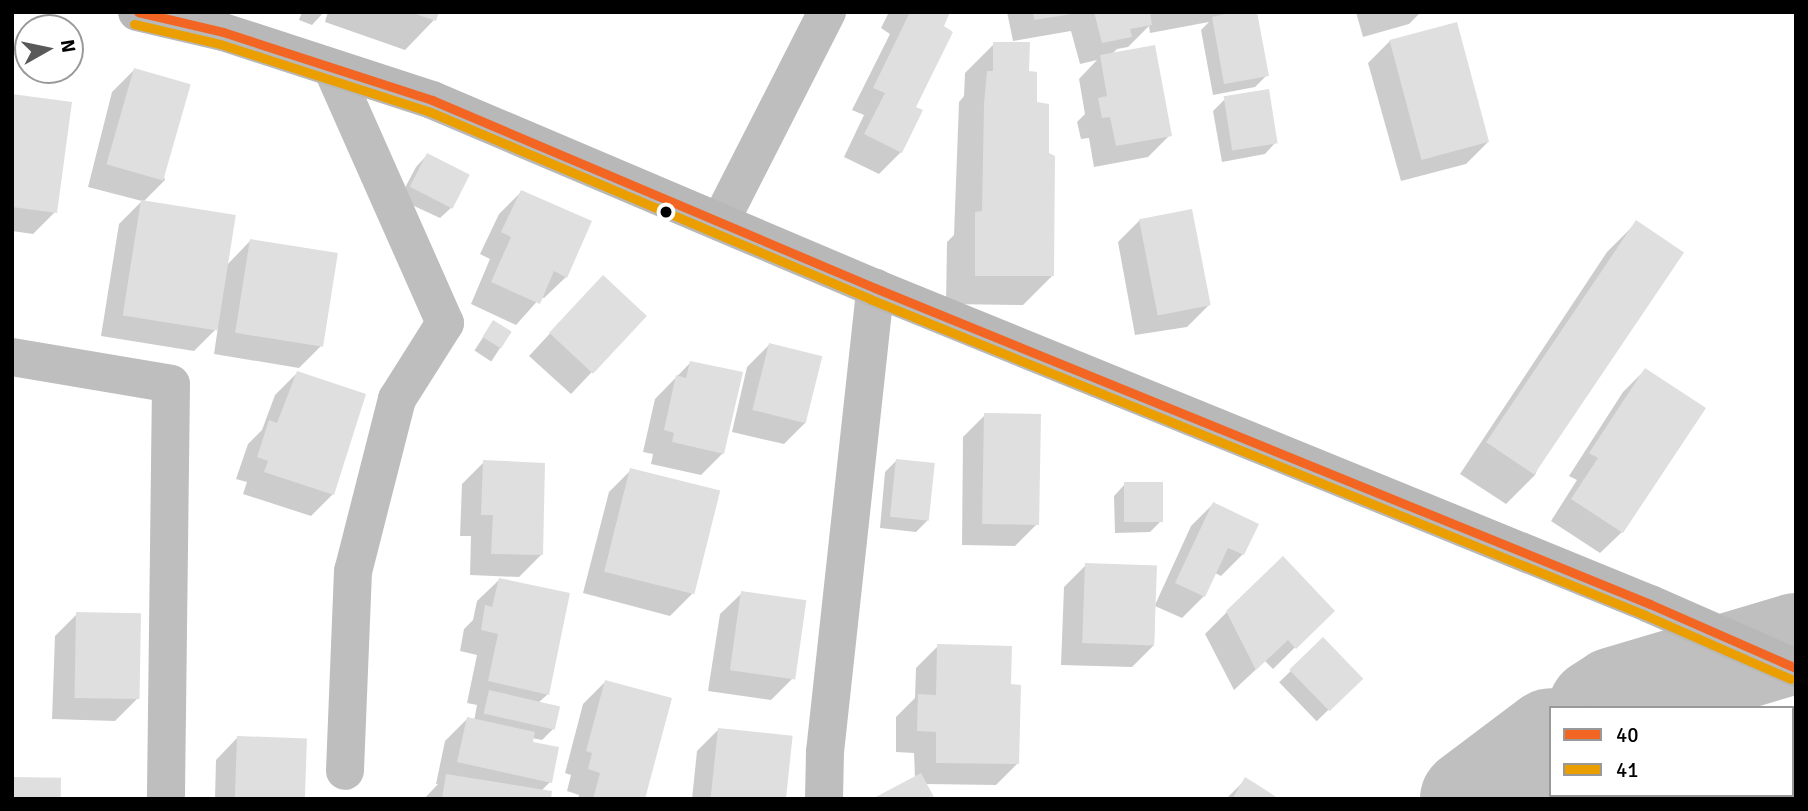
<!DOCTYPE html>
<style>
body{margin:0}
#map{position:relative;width:1808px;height:811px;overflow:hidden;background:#fff;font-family:Signika,sans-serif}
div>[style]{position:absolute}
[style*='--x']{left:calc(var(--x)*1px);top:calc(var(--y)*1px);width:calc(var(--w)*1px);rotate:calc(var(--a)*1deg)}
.shadow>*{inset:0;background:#0003;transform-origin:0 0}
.river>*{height:100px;margin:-50px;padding:0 50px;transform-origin:50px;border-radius:50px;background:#bfbfbf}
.building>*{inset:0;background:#dfdfdf;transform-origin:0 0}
.street>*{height:38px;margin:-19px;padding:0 19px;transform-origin:19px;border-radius:19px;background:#bebebe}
.secondary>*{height:38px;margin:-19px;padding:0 19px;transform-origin:19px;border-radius:19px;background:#b8b8b8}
.bus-1>*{height:9px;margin:-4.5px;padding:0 4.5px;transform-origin:4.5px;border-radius:4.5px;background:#f26522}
.bus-2>*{height:9px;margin:-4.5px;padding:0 4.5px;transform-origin:4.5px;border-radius:4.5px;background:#eb9e00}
.dots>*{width:19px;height:19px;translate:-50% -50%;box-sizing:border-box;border:4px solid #fff;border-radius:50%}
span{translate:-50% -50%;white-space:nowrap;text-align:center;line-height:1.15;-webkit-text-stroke:6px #fff;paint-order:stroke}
.frame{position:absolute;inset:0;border:14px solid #000;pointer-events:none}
.legend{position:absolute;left:1549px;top:706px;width:245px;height:91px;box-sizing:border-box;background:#fff;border:2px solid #999;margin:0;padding:9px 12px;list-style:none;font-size:21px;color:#000}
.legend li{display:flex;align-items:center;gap:14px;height:35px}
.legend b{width:35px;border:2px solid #999}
.north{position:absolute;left:14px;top:14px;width:70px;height:70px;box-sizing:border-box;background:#fff;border:2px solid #999;border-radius:50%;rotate:81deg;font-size:19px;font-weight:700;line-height:28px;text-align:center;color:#000}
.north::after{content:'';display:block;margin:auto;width:24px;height:32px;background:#595959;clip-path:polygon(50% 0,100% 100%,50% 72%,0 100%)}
</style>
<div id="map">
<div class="shadow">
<i style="clip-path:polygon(302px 12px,324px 12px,312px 25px,299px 20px)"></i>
<i style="clip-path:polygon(328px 12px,437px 12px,434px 20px,405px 50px,325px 22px)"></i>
<i style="clip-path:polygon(889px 12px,948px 12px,914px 107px,921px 111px,901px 152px,879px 174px,844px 157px,864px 115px,852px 110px,890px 34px,881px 28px)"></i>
<i style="clip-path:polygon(1007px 12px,1234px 12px,1267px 75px,1255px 87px,1213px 95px,1201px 30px,1209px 22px,1150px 33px,1149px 26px,1128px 47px,1117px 49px,1111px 55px,1170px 135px,1148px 157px,1094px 167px,1089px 138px,1081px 139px,1077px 122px,1085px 114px,1079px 79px,1097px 60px,1080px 64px,1071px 31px,1013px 41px)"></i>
<i style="clip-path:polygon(1356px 12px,1421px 12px,1409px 24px,1363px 37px)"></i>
<i style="clip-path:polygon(1390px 41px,1488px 142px,1466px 164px,1401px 181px,1368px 63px)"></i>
<i style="clip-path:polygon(994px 44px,1028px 73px,1035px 103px,1053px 275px,1023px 305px,946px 304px,947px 242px,954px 235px,959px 102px,964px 96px,965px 73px)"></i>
<i style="clip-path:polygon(134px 70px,165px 180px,143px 202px,226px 266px,250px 241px,321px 346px,299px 368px,214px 354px,218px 327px,194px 351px,101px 336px,119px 224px,142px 201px,88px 187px,112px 92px)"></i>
<i style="clip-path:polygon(12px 95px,55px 212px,33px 234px,12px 231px)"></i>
<i style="clip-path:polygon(1224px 100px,1276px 142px,1265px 154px,1222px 162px,1213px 111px)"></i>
<i style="clip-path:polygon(427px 155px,452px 207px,440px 218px,399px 199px,416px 167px)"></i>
<i style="clip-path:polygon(521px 192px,566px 277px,544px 298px,541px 297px,516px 325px,471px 304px,490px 259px,480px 254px,499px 214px)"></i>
<i style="clip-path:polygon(1140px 220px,1209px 305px,1187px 327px,1135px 335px,1118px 242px)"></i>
<i style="clip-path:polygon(1636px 223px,1535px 475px,1506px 504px,1460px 474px,1607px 252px)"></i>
<i style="clip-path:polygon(582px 299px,645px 316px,571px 394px,529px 356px)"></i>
<i style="left:493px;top:322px;width:20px;height:34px;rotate:33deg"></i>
<i style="clip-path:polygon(769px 345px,806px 422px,784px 444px,732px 432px,747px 367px)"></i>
<i style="clip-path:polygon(690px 363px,723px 453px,701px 475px,651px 464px,653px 454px,643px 452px,655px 399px)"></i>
<i style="clip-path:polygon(1645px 370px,1622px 532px,1600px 553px,1551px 521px,1577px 480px,1569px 476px,1623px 392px)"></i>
<i style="clip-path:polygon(297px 373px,333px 494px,311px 516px,243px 494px,247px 482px,236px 479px,248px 444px,262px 430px,275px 395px)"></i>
<i style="clip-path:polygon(985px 415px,1037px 524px,1015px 546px,962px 545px,963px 437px)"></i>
<i style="clip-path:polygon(897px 460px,928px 520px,916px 532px,880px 528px,885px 472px)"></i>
<i style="clip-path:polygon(484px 462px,541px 555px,519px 577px,470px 575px,471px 536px,460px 536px,462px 484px)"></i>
<i style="clip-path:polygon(631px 470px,692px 594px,670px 616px,583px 593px,609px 492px)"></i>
<i style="clip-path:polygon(1125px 484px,1162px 520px,1150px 532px,1115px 533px,1114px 496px)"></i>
<i style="clip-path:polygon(1213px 504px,1243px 554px,1221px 576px,1215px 573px,1204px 596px,1182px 618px,1155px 606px,1154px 645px,1132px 667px,1061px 665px,1064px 587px,1086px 565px,1155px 605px,1191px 526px)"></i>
<i style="clip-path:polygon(499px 580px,548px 694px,538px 703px,554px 728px,542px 740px,532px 738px,531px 743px,550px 782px,541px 791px,549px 799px,424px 799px,438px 784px,436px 784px,445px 741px,467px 719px,474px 721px,477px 705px,467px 703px,477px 655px,460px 651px,464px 629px,473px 620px,477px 601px)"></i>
<i style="clip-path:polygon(742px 593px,793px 678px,771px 700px,708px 691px,720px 614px)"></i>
<i style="clip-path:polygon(1332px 611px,1273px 669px,1265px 661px,1234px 690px,1205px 634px,1227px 612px)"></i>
<i style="clip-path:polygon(77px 614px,137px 699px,115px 721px,52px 719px,55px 636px)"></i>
<i style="left:1323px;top:640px;width:54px;height:61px;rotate:46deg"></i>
<i style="clip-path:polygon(938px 646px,1010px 686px,1018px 763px,996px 785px,925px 784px,915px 778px,914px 753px,896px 752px,896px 717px,915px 698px,916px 668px)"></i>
<i style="clip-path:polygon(605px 682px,643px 799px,578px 799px,579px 795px,567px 791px,571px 775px,565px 773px,583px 704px)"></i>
<i style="clip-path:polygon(719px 729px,784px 799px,692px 799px,697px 751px)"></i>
<i style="clip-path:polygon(237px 738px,304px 799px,215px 799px,216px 760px)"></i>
<i style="clip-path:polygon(1245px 780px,1276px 799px,1226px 799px)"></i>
</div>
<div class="river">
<i style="--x:1598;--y:708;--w:20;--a:-33"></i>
<i style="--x:1615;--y:697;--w:189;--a:-16.6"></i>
<i style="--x:1470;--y:799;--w:101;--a:-37"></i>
</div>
<div class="building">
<i style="clip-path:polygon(410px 12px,439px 12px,436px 21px)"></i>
<i style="clip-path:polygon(910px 12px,950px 12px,944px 26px,953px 32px,916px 107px,923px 110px,902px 153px,864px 134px,885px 93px,873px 88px)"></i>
<i style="clip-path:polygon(1033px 12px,1071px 12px,1072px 14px,1034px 20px)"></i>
<i style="clip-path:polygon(1094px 12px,1150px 12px,1152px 25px,1130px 29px,1132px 37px,1102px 43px)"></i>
<i style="clip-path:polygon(1234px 12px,1257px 12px,1269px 76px,1224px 84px,1212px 17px)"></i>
<i style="left:1457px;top:22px;width:124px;height:70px;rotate:75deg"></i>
<i style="clip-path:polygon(993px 42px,1030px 42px,1029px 71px,1037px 72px,1037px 102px,1049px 104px,1049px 153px,1055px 156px,1054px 276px,975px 276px,975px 212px,982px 211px,984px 104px,987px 71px,993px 71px)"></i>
<i style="clip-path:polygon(1155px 45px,1172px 136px,1116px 146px,1110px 117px,1102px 118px,1098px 98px,1107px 96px,1100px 55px)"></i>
<i style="left:134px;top:68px;width:59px;height:100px;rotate:16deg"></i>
<i style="left:1269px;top:89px;width:55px;height:46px;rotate:81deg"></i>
<i style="clip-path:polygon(12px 94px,72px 102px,57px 213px,12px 207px)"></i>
<i style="left:427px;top:153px;width:48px;height:38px;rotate:27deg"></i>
<i style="clip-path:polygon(521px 190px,592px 221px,567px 278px,554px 271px,540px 304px,491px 282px,511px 237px,501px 232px)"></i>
<i style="left:141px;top:200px;width:96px;height:117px;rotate:9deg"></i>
<i style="left:1192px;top:209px;width:98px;height:54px;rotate:79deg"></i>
<i style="left:1636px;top:220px;width:58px;height:268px;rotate:34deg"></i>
<i style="left:250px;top:239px;width:89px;height:95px;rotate:9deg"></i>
<i style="left:603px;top:275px;width:60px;height:79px;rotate:43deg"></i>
<i style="left:493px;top:320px;width:22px;height:20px;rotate:32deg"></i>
<i style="left:769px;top:343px;width:55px;height:69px;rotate:14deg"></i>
<i style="clip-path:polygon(690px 361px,743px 372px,724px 454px,672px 442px,674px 433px,664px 430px,676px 375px,686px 378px)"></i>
<i style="clip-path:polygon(1645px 368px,1706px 408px,1623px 533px,1571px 499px,1598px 458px,1589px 453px)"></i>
<i style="clip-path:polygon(297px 371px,366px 394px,334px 495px,264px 472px,268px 461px,257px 457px,269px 420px,277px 423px)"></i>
<i style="left:984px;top:413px;width:57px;height:111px;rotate:1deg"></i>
<i style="left:896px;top:459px;width:39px;height:58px;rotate:6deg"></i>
<i style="clip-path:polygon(483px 460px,545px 463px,543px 555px,491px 554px,493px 515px,481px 515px)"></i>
<i style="left:630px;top:468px;width:93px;height:107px;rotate:14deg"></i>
<i style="left:1124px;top:482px;width:39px;height:40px"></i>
<i style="clip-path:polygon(1213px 502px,1259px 524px,1244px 555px,1228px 548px,1205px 597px,1175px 583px)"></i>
<i style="clip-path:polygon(1283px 556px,1335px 611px,1296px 649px,1288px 640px,1256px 670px,1226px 611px)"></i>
<i style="left:1085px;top:563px;width:72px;height:80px;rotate:2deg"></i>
<i style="clip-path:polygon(499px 578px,570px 593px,549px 695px,488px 681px,498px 634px,481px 630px,485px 605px,492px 607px)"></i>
<i style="left:741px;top:591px;width:66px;height:80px;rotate:8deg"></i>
<i style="left:76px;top:612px;width:65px;height:86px;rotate:1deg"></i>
<i style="left:1323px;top:637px;width:58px;height:47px;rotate:46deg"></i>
<i style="clip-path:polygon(937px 644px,1012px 646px,1011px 684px,1021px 685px,1019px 764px,936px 763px,936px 732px,917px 731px,918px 694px,936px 695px)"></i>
<i style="clip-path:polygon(605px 680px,672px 698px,645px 799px,593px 799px,600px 773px,588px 769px,592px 753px,586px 751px)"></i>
<i style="left:489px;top:690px;width:73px;height:24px;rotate:13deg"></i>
<i style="clip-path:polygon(467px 717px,535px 732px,533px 742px,559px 747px,552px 783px,457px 762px)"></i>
<i style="left:718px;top:728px;width:75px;height:71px;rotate:6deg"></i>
<i style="left:237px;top:736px;width:70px;height:63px;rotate:2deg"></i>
<i style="clip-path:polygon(921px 773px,935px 799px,872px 799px)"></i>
<i style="clip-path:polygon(446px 774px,552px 791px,551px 799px,442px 799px)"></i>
<i style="left:12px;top:777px;width:49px;height:22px;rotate:1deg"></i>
<i style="clip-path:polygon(1245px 777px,1261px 787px,1279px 799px,1232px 799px)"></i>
</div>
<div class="street">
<i style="--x:332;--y:68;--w:279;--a:66.1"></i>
<i style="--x:445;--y:323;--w:90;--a:122.3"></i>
<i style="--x:397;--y:399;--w:178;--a:104.3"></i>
<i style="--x:353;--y:571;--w:200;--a:92.3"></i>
<i style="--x:720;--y:222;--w:236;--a:-63"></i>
<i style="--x:12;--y:357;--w:161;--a:9.6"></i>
<i style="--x:171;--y:384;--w:415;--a:90.7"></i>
<i style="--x:824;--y:799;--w:47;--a:-88.8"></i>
<i style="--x:825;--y:752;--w:467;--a:-83.8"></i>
</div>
<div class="secondary">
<i style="--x:137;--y:12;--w:88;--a:13.1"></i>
<i style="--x:223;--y:32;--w:220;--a:18"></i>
<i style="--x:432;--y:100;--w:481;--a:23"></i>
<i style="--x:875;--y:288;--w:837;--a:22.18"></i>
<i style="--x:1650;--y:604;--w:159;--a:23.7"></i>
</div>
<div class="bus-1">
<i style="--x:138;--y:12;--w:87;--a:13.2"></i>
<i style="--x:223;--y:32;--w:220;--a:18"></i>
<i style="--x:432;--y:100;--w:481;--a:23"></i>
<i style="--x:875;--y:288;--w:837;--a:22.18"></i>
<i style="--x:1650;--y:604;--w:159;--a:23.7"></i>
</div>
<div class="bus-2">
<i style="--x:134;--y:24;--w:88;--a:13.1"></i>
<i style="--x:220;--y:44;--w:219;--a:17.9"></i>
<i style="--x:428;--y:111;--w:480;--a:23"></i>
<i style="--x:870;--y:299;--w:837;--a:22.18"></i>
<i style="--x:1645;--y:615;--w:159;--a:23.7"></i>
</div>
<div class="dots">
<i style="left:666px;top:212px;background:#000"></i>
</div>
<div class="frame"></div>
<ul class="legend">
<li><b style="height:9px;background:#f26522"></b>40</li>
<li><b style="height:9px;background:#eb9e00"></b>41</li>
</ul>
<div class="north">N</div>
</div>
